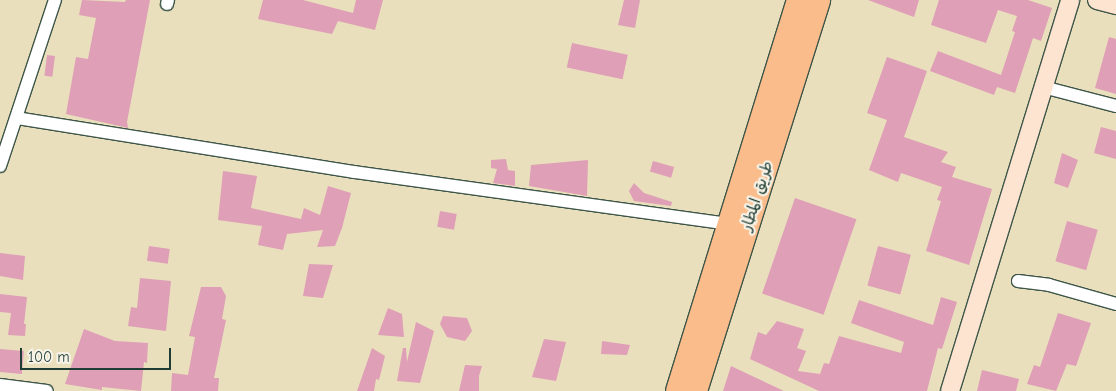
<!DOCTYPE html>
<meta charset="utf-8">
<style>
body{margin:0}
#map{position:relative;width:1116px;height:391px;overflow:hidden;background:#eadfbc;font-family:"Comic Neue","Playpen Sans Arabic",sans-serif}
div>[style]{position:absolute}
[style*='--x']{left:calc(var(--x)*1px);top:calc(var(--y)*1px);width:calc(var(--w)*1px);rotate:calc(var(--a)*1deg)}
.building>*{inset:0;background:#de9fb7;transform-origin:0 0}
.roads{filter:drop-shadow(1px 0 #3d5548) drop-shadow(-1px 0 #3d5548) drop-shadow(0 1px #3d5548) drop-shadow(0 -1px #3d5548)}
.street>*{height:12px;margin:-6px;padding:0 6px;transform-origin:6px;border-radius:6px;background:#fff}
.secondary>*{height:18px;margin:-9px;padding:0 9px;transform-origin:9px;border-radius:9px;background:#fde4d1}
.highway>*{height:22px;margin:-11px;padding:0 11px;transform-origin:11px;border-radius:11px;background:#fabc8b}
span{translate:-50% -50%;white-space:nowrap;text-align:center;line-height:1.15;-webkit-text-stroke:4.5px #f7f3e8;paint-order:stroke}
.street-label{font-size:16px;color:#1f3d34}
.scale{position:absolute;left:20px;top:348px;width:151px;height:22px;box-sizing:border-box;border:2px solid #1f3d34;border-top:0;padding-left:6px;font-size:15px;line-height:18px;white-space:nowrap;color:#1f3d34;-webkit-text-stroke:4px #f7f3e8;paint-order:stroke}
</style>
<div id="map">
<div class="building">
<i style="clip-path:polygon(82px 0,125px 2px,126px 0,150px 0,127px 122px,128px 128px,66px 114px,76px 57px,88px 59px,96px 18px,79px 15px)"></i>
<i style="clip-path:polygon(263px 0,303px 0,353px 13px,356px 0,383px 0,375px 30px,338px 21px,332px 34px,258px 19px)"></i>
<i style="clip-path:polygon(624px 0,640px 0,635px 28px,618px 25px)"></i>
<i style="clip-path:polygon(868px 0,919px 0,914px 17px)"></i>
<i style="clip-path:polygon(939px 0,1028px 0,1052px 8px,1041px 41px,1033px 38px,1015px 93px,997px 87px,994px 95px,930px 71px,938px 51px,1001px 75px,1015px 32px,1012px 31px,1017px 16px,998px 10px,986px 43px,931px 25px)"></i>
<i style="clip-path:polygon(1109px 37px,1116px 39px,1116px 94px,1095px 88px)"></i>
<i style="left:572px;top:43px;width:57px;height:25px;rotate:12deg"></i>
<i style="left:47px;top:55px;width:8px;height:21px;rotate:7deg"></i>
<i style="clip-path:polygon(887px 57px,927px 71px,904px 137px,948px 152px,941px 162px,956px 167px,952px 177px,992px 189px,969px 265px,926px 251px,941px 201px,937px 200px,942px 187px,901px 173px,898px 182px,869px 170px,887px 120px,867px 113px)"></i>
<i style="clip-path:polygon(1101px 127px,1116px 131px,1116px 159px,1094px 153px)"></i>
<i style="clip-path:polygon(1062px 153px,1078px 160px,1068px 188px,1054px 183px)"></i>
<i style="clip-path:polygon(506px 159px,508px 170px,515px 171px,515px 186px,493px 183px,497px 169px,491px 168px,491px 160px)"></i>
<i style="clip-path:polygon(588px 160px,587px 196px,529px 186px,531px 165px)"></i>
<i style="left:653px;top:161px;width:22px;height:11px;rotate:16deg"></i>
<i style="clip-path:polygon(223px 171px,257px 176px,251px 208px,301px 219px,304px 208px,320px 215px,328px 186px,351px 193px,342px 228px,335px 246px,317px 247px,323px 230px,287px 234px,283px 250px,258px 245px,262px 226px,218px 220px)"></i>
<i style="clip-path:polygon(634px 183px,644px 193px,672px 202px,671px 206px,634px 201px,629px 191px)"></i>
<i style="left:795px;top:198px;width:65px;height:101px;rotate:19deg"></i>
<i style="left:440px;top:211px;width:17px;height:16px;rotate:10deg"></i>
<i style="left:1067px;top:221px;width:32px;height:42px;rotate:16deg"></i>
<i style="left:149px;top:246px;width:21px;height:15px;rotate:8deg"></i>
<i style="left:878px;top:246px;width:34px;height:41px;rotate:15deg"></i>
<i style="clip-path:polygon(0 253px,25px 256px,23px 280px,0 276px)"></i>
<i style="clip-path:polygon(309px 264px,333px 265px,323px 298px,303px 296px)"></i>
<i style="clip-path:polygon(140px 278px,171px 281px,166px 331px,128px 326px,131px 307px,137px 308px)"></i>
<i style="clip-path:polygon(201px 287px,221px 287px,226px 296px,222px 319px,226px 320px,214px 378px,219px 378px,218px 391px,171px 391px,172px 373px,188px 375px,195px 337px,189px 336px)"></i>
<i style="clip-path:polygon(0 294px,27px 297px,24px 324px,26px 324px,25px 336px,8px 335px,11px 313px,0 312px)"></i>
<i style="clip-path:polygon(941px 297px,957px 302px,942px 349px,938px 348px,927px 391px,819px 391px,750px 359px,758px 332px,766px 335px,777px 321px,804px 329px,797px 348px,806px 351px,798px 371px,820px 374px,824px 363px,829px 364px,839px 336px,901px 353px,904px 342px,851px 323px,859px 300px,933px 325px)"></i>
<i style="clip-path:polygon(388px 308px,402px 314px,404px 337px,378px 335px)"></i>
<i style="clip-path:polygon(1058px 313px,1091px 323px,1076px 366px,1067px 364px,1056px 391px,1027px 384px,1034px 365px,1040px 367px)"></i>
<i style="clip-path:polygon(443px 316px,467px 318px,472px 331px,465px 341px,447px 337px,440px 324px)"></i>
<i style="clip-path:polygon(416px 322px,434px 331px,420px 383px,397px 381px,403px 348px,406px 348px,407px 362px)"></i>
<i style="clip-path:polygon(84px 329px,115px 341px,148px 343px,147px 363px,144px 362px,141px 391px,102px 387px,102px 390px,65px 384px)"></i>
<i style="clip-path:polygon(544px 339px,566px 342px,556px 381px,532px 377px)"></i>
<i style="clip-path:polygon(602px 341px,630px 345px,627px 355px,601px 354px)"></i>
<i style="clip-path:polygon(372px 348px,385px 356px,379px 380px,376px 379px,374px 391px,357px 391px)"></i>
<i style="left:0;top:349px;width:24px;height:23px;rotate:5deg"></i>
<i style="clip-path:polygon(465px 365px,482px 366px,479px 376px,479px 391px,459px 391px)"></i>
<i style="clip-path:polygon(731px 366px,750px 375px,784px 391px,723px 391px)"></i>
<i style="clip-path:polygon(982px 370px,1019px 379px,1016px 391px,977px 391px)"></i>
</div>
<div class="roads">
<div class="street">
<i style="--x:167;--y:4;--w:4;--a:-76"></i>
<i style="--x:1043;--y:87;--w:75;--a:14.6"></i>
<i style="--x:17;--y:118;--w:341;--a:9.1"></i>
<i style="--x:354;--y:172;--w:379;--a:7.9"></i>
<i style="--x:0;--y:166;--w:175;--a:-71.7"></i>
<i style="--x:1018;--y:281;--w:31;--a:7"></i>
<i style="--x:1049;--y:285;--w:70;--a:15.8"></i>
<i style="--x:0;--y:385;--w:47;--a:7.3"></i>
</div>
<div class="secondary">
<i style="--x:1097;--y:0;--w:20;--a:15"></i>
<i style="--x:950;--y:391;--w:409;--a:-72.9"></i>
</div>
<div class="highway">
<i style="--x:677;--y:391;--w:409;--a:-72.8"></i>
<i style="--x:696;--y:391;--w:410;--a:-72.5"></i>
</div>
</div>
<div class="street-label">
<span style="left:757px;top:196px;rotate:-72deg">طريق المطار</span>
</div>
<div class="scale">100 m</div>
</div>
